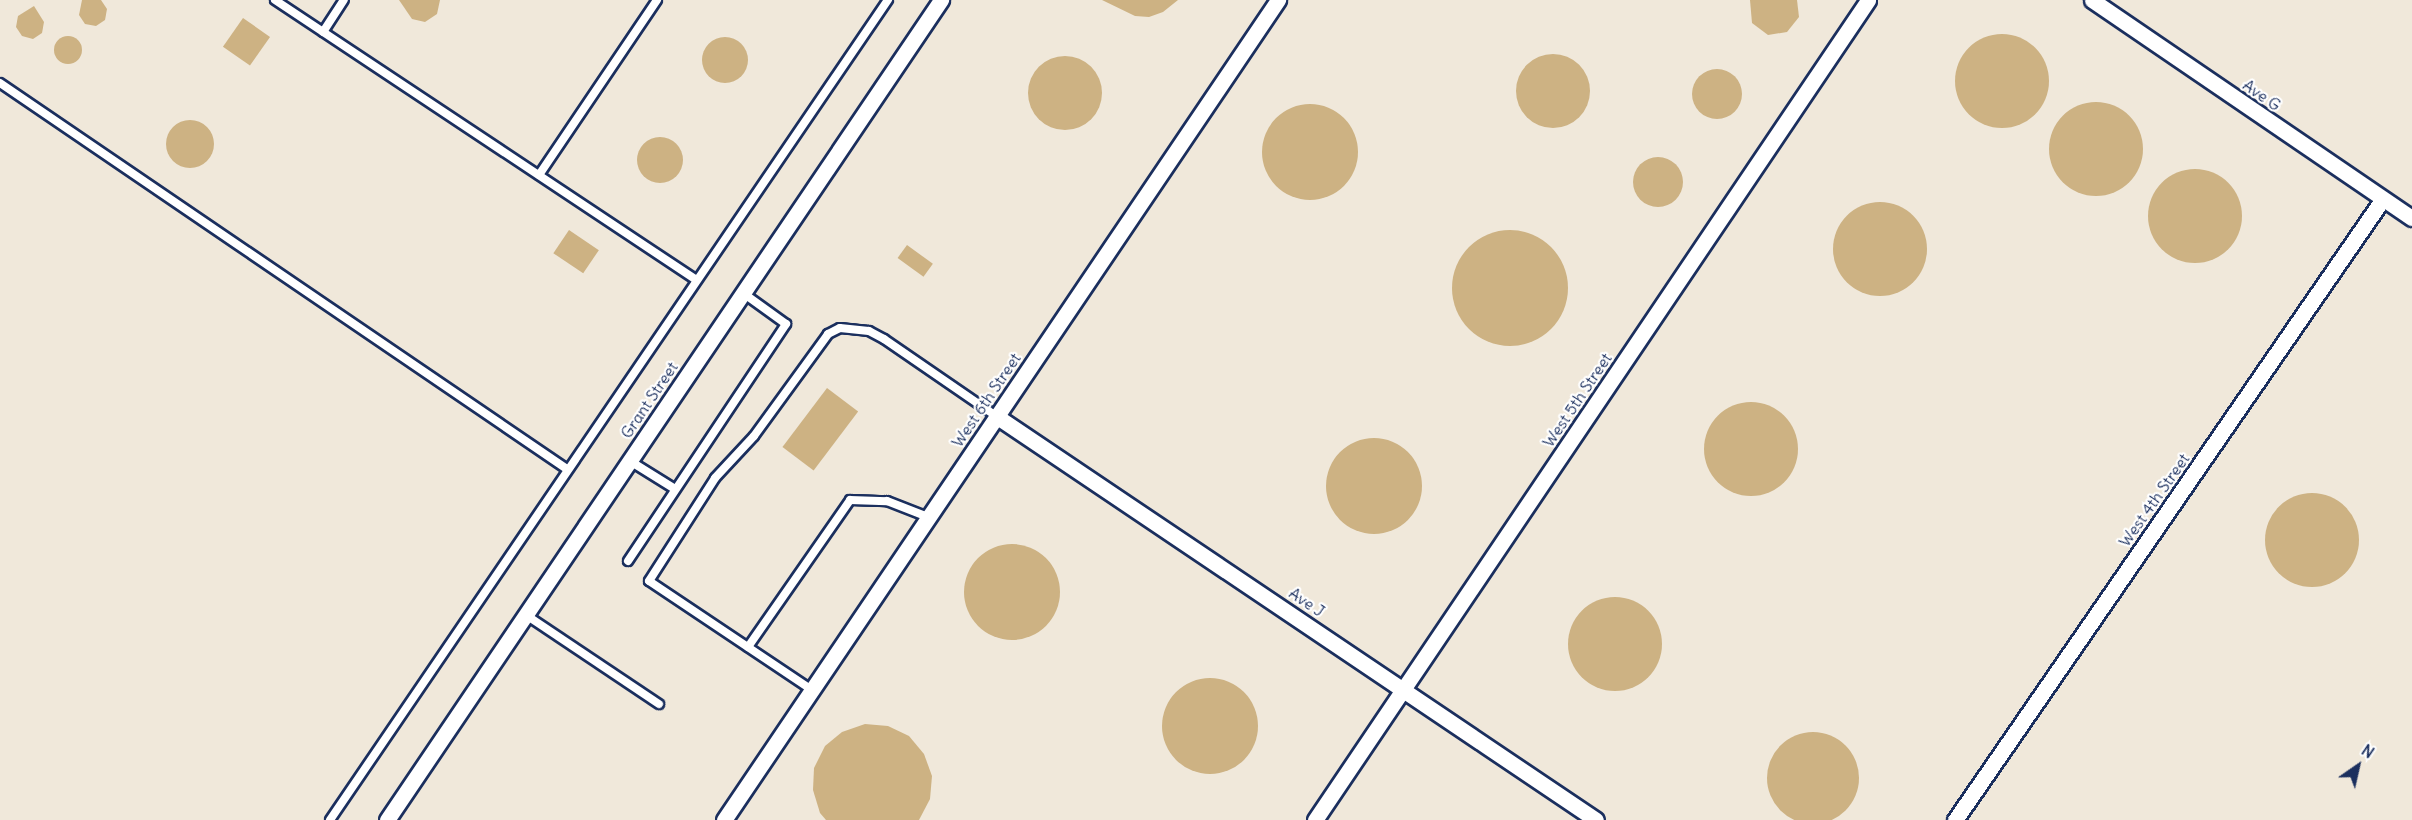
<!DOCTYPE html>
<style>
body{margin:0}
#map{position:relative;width:2412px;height:820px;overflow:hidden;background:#fff;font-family:Delius,sans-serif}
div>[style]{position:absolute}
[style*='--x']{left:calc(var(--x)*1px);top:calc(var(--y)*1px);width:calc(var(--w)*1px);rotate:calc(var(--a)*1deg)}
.built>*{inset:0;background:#f0e8da;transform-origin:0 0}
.building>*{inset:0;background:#cdb283;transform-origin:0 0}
.round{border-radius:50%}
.roads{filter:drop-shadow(2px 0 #1b2f5e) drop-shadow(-2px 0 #1b2f5e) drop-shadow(0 2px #1b2f5e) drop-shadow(0 -2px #1b2f5e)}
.service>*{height:8px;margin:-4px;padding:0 4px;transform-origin:4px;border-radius:4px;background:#fff}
.minor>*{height:15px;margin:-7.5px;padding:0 7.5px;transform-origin:7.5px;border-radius:7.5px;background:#fff}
span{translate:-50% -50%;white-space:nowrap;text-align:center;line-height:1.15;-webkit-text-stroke:4.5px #fff;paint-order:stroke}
.street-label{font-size:16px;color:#1b2f5e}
.north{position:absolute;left:2328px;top:736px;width:60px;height:60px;-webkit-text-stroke:4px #fff;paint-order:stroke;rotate:34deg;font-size:16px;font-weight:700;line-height:24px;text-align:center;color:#1b2f5e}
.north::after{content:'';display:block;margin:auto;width:21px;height:27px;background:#1b2f5e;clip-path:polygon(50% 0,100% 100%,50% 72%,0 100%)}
</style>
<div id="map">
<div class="built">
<i style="left:0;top:0;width:2412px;height:820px"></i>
</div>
<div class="building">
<i style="clip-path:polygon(82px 0,101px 0,107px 9px,105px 20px,96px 26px,85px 24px,79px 15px)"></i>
<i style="clip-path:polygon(399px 0,440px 0,437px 14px,425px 22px,412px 19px)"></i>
<i style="clip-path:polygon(1102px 0,1178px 0,1163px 12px,1149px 17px,1135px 16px)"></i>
<i style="clip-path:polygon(1750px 0,1797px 0,1799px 17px,1787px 32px,1768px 35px,1752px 23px)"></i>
<i style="clip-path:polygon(34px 6px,44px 22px,42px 33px,33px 39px,22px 36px,16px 27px,18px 16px)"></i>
<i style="left:243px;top:18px;width:33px;height:35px;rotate:35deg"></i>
<i class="round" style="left:1955px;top:34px;width:94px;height:94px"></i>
<i class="round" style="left:54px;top:36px;width:28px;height:28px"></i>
<i class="round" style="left:702px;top:37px;width:46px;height:46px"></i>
<i class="round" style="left:1516px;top:54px;width:74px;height:74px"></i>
<i class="round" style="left:1028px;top:56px;width:74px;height:74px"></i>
<i class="round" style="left:1692px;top:69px;width:50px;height:50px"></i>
<i class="round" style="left:2049px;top:102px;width:94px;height:94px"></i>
<i class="round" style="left:1262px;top:104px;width:96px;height:96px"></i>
<i class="round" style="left:166px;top:120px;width:48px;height:48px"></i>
<i class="round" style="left:637px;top:137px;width:46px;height:46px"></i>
<i class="round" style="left:1633px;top:157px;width:50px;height:50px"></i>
<i class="round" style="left:2148px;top:169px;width:94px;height:94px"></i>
<i class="round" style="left:1833px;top:202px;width:94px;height:94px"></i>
<i class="round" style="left:1452px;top:230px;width:116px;height:116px"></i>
<i style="left:569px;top:230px;width:36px;height:28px;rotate:34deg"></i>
<i style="left:907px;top:245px;width:32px;height:16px;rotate:36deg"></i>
<i style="left:827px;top:388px;width:39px;height:74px;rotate:37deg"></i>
<i class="round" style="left:1704px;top:402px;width:94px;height:94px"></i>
<i class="round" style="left:1326px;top:438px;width:96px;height:96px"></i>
<i class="round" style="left:2265px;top:493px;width:94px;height:94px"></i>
<i class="round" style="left:964px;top:544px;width:96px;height:96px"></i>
<i class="round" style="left:1568px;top:597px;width:94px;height:94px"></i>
<i class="round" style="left:1162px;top:678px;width:96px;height:96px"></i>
<i style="clip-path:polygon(865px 724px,888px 726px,909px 736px,924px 754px,932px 776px,930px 799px,919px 820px,826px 820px,820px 813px,813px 790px,814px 768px,825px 746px,842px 732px)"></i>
<i class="round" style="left:1767px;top:732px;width:92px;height:92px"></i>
</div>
<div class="roads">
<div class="service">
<i style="--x:275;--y:0;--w:504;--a:33.6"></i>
<i style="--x:323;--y:32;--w:38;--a:-57"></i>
<i style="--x:0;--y:83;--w:686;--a:34.25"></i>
<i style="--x:539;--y:175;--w:211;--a:-56"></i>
<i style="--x:630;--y:461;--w:53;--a:31.9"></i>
<i style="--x:628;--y:561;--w:285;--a:-56.3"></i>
<i style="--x:786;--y:324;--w:53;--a:-144.2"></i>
<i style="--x:526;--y:615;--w:160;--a:33.8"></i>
<i style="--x:748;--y:647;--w:179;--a:-55.2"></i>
<i style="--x:850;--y:500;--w:37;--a:2"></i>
<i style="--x:887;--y:501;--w:44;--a:21.3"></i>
<i style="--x:812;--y:690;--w:196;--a:-146.2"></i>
<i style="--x:649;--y:581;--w:122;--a:-57.3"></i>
<i style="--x:715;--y:478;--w:57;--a:-47.1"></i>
<i style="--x:754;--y:436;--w:126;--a:-54"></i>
<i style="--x:828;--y:334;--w:13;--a:-27"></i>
<i style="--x:840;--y:328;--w:29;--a:6"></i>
<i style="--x:869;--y:331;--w:17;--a:28"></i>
<i style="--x:884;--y:339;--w:136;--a:34.5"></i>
<i style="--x:330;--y:820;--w:992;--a:-55.77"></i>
</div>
<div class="minor">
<i style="--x:2092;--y:0;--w:387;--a:34.3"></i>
<i style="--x:996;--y:416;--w:723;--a:33.95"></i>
<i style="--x:387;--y:820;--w:990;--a:-55.96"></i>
<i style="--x:724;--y:820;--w:990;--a:-55.96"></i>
<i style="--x:1315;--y:820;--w:989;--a:-56"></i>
<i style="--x:1955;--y:820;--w:753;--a:-55.44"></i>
</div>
</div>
<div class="street-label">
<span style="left:2262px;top:95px;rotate:35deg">Ave G</span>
<span style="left:649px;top:400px;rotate:-56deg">Grant Street</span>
<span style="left:986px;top:400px;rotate:-56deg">West 6th Street</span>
<span style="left:1577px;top:400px;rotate:-56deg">West 5th Street</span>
<span style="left:2154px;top:500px;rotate:-55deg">West 4th Street</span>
<span style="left:1307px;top:602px;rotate:34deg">Ave J</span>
</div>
<div class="north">N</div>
</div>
